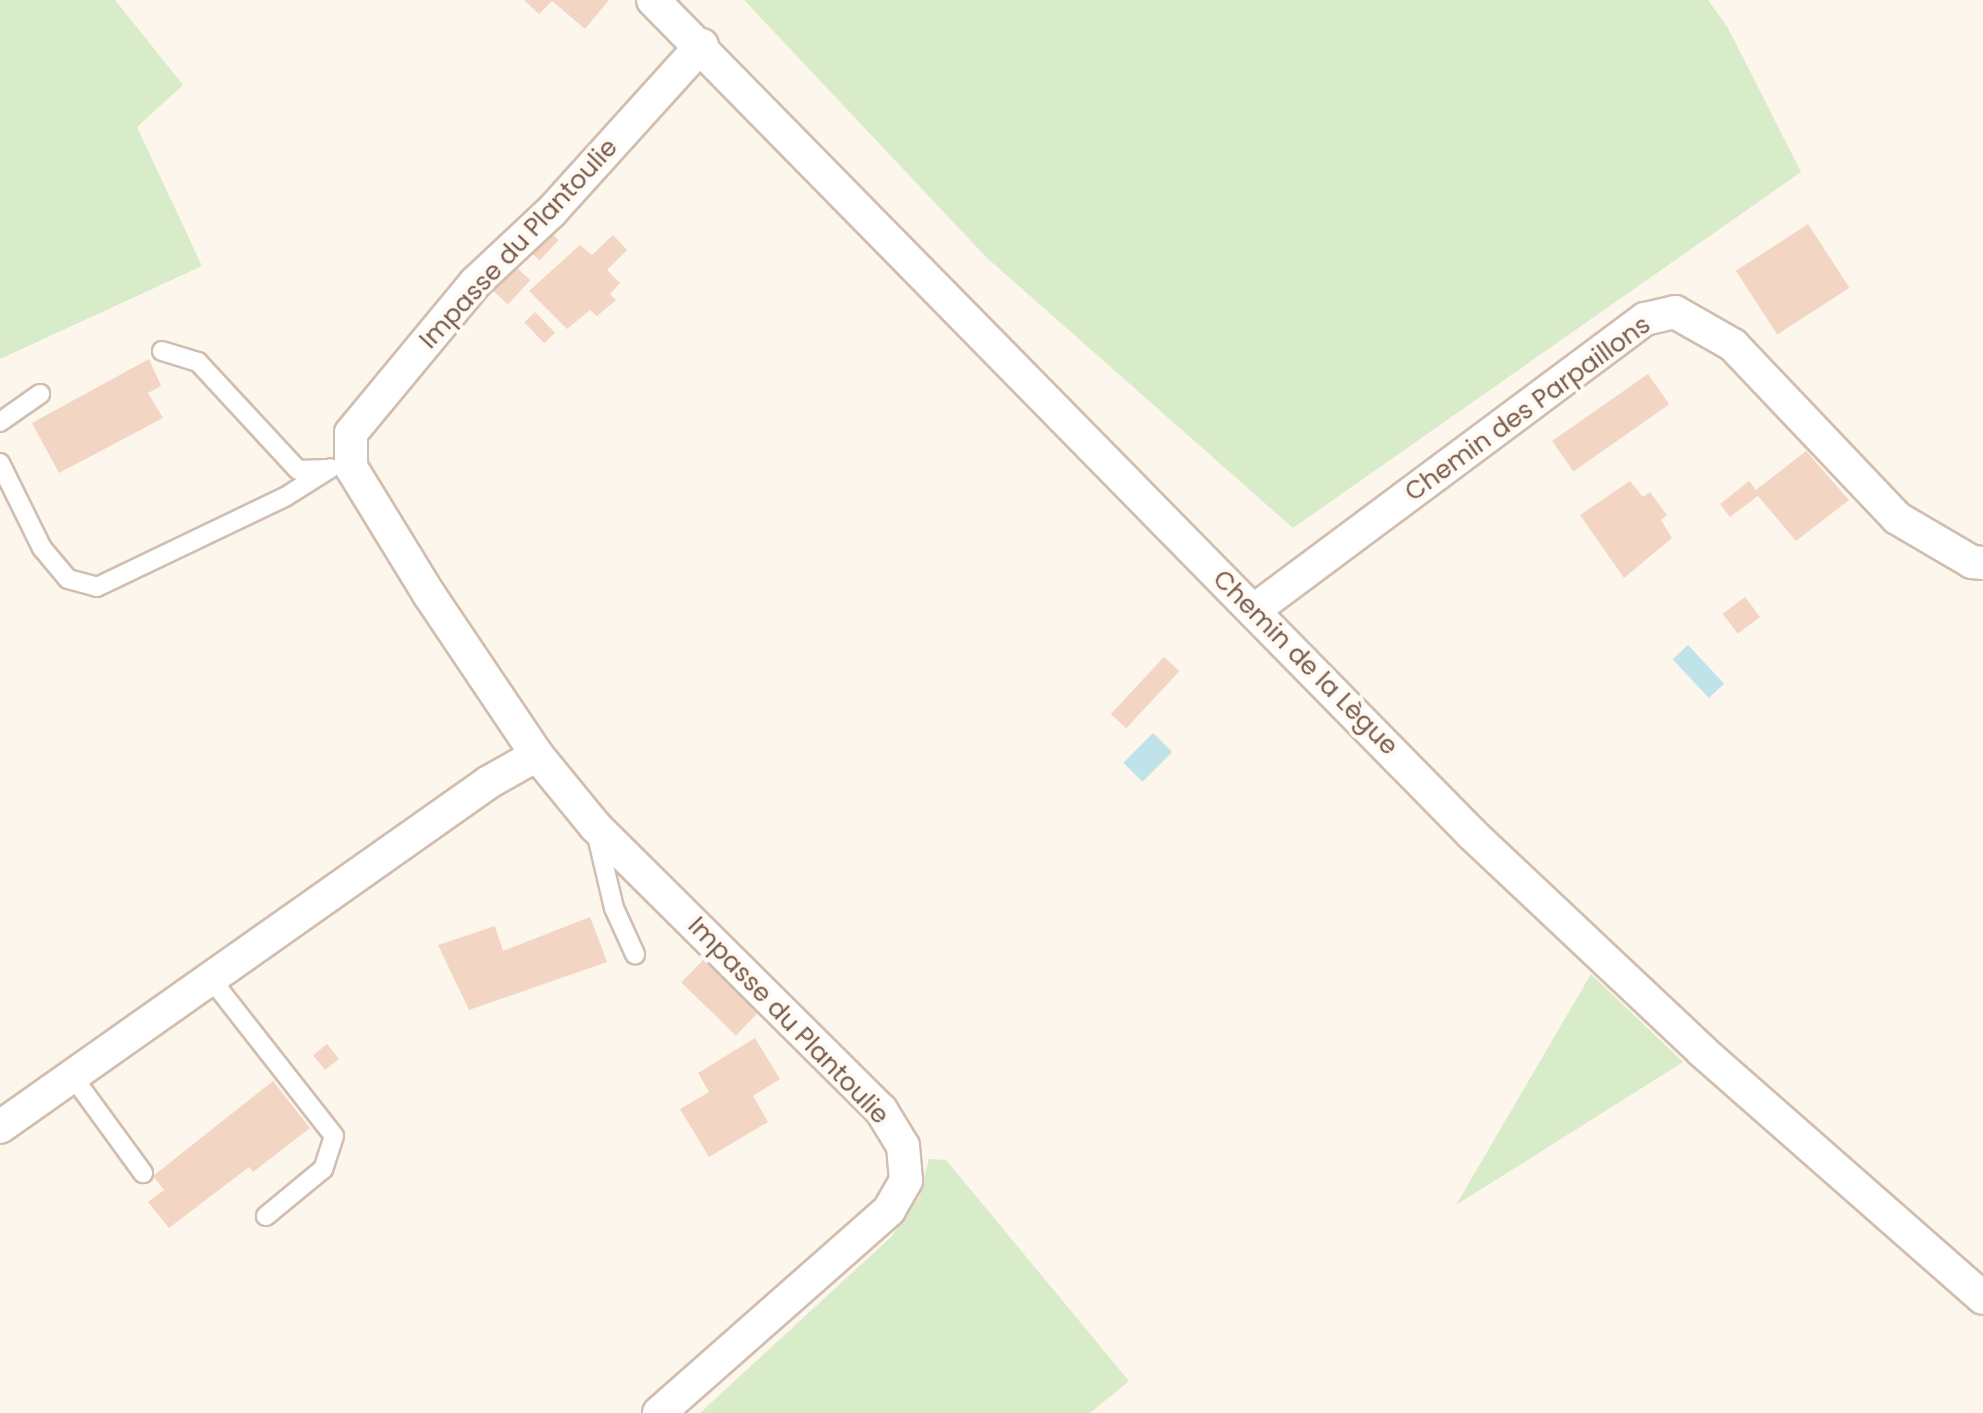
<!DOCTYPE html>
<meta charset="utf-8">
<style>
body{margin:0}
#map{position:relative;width:1983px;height:1413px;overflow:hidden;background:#fdf6ec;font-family:Poppins,sans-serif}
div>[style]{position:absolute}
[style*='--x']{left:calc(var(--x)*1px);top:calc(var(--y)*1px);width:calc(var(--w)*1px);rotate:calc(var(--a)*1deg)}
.green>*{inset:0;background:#d8ecc9}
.water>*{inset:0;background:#bfe3e8;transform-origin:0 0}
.building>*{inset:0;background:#f3d5c3;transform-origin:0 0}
.roads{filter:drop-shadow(2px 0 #d1beb0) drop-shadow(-2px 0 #d1beb0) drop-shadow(0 2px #d1beb0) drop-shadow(0 -2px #d1beb0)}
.service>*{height:18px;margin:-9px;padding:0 9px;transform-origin:9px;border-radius:9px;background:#fff}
.minor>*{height:32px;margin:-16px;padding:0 16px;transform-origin:16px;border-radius:16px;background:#fff}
span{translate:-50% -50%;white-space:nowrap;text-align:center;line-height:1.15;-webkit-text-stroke:8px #fffaf3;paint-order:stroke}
.street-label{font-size:25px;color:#7a5c4d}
</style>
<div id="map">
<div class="green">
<i style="clip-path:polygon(0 0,115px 0,183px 85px,137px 127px,202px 266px,0 359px)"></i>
<i style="clip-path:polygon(744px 0,1708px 0,1728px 28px,1801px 172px,1293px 528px,987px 258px)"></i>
<i style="clip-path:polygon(1591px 974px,1683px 1062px,1456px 1205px)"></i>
<i style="clip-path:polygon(929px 1159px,946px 1160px,1129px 1381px,1090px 1413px,700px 1413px,891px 1237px,919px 1197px)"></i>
</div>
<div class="water">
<i style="left:1688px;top:645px;width:53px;height:21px;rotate:47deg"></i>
<i style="left:1153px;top:733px;width:27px;height:42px;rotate:45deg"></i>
</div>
<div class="building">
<i style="clip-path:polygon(524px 0,609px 0,585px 29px,552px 1px,539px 14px)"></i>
<i style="left:1808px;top:224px;width:76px;height:86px;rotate:57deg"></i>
<i style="left:547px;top:229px;width:16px;height:28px;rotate:43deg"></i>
<i style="clip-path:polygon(613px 235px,627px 250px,607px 270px,620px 283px,610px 294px,616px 300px,597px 316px,590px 310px,567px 329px,529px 291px,580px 245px,592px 255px)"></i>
<i style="left:515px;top:266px;width:21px;height:33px;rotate:43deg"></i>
<i style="left:535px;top:312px;width:29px;height:15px;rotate:46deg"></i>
<i style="clip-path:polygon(149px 359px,161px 386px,148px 393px,163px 418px,59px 473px,32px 423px)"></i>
<i style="left:1648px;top:374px;width:37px;height:117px;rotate:55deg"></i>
<i style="clip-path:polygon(1806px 451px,1849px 500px,1796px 541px,1758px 496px,1730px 517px,1720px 504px,1749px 481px,1756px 490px)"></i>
<i style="clip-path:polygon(1630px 481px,1643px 497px,1650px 492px,1667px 515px,1661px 520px,1672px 538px,1624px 578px,1580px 515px)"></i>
<i style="left:1745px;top:597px;width:25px;height:28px;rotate:53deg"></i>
<i style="left:1164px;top:657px;width:21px;height:78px;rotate:43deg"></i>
<i style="clip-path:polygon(590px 917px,607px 962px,469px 1010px,438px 945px,495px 926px,503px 951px)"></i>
<i style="left:707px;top:956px;width:76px;height:37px;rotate:44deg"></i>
<i style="clip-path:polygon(755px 1038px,780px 1079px,753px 1096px,768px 1122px,709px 1157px,680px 1109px,709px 1092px,698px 1073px)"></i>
<i style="left:327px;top:1044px;width:19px;height:18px;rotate:51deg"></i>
<i style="clip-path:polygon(273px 1081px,310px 1128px,253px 1172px,249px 1167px,169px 1228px,148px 1202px,164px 1190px,153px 1176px)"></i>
</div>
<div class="roads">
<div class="service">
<i style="--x:162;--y:351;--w:38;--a:17"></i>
<i style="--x:198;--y:362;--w:147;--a:47.2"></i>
<i style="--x:298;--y:470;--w:30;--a:-2"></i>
<i style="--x:0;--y:422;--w:49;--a:-35"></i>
<i style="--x:0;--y:463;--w:95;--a:63.7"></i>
<i style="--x:42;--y:548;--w:40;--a:50"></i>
<i style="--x:68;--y:579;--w:30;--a:15"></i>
<i style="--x:97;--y:587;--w:208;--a:-25.6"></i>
<i style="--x:285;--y:497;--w:54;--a:-32.2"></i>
<i style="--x:597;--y:836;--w:74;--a:76.7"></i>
<i style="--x:614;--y:908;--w:51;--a:65.5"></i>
<i style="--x:211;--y:979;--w:199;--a:51.9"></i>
<i style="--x:334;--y:1136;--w:35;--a:108"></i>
<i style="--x:323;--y:1169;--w:74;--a:140.5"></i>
<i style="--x:73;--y:1077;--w:119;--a:53.9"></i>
</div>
<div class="minor">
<i style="--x:653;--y:0;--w:1169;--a:45.52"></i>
<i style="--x:1472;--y:834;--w:316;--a:43.3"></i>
<i style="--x:1702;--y:1051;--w:374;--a:41.3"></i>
<i style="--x:1253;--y:611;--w:489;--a:-36.7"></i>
<i style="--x:1645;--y:319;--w:31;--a:-13"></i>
<i style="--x:1675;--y:312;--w:67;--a:29.6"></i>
<i style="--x:1733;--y:345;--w:238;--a:46.5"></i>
<i style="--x:1897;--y:518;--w:87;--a:30.4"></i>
<i style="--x:1972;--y:562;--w:11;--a:5"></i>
<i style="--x:0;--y:1127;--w:598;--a:-35.2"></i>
<i style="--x:489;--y:782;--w:55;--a:-29.4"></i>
<i style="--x:659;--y:1413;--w:307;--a:-41.4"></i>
<i style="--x:889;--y:1210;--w:34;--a:-60"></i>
<i style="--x:906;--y:1180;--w:34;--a:-95"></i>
<i style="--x:903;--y:1146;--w:42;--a:-121.4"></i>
<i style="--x:881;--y:1110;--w:403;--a:-135.2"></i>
<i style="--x:595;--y:826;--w:92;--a:-129.2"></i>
<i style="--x:537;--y:755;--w:192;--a:-123.9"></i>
<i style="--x:430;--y:596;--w:151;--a:-121.5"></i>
<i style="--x:351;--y:467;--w:34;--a:-90"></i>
<i style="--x:351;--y:433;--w:195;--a:-50.4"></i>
<i style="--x:475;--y:283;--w:104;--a:-43.1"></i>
<i style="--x:551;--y:212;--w:225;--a:-47.9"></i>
</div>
</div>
<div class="street-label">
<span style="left:519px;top:244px;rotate:-47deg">Impasse du Plantoulie</span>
<span style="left:1528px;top:409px;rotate:-36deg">Chemin des Parpaillons</span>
<span style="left:1305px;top:663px;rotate:45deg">Chemin de la Lègue</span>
<span style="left:788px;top:1021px;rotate:46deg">Impasse du Plantoulie</span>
</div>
</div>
